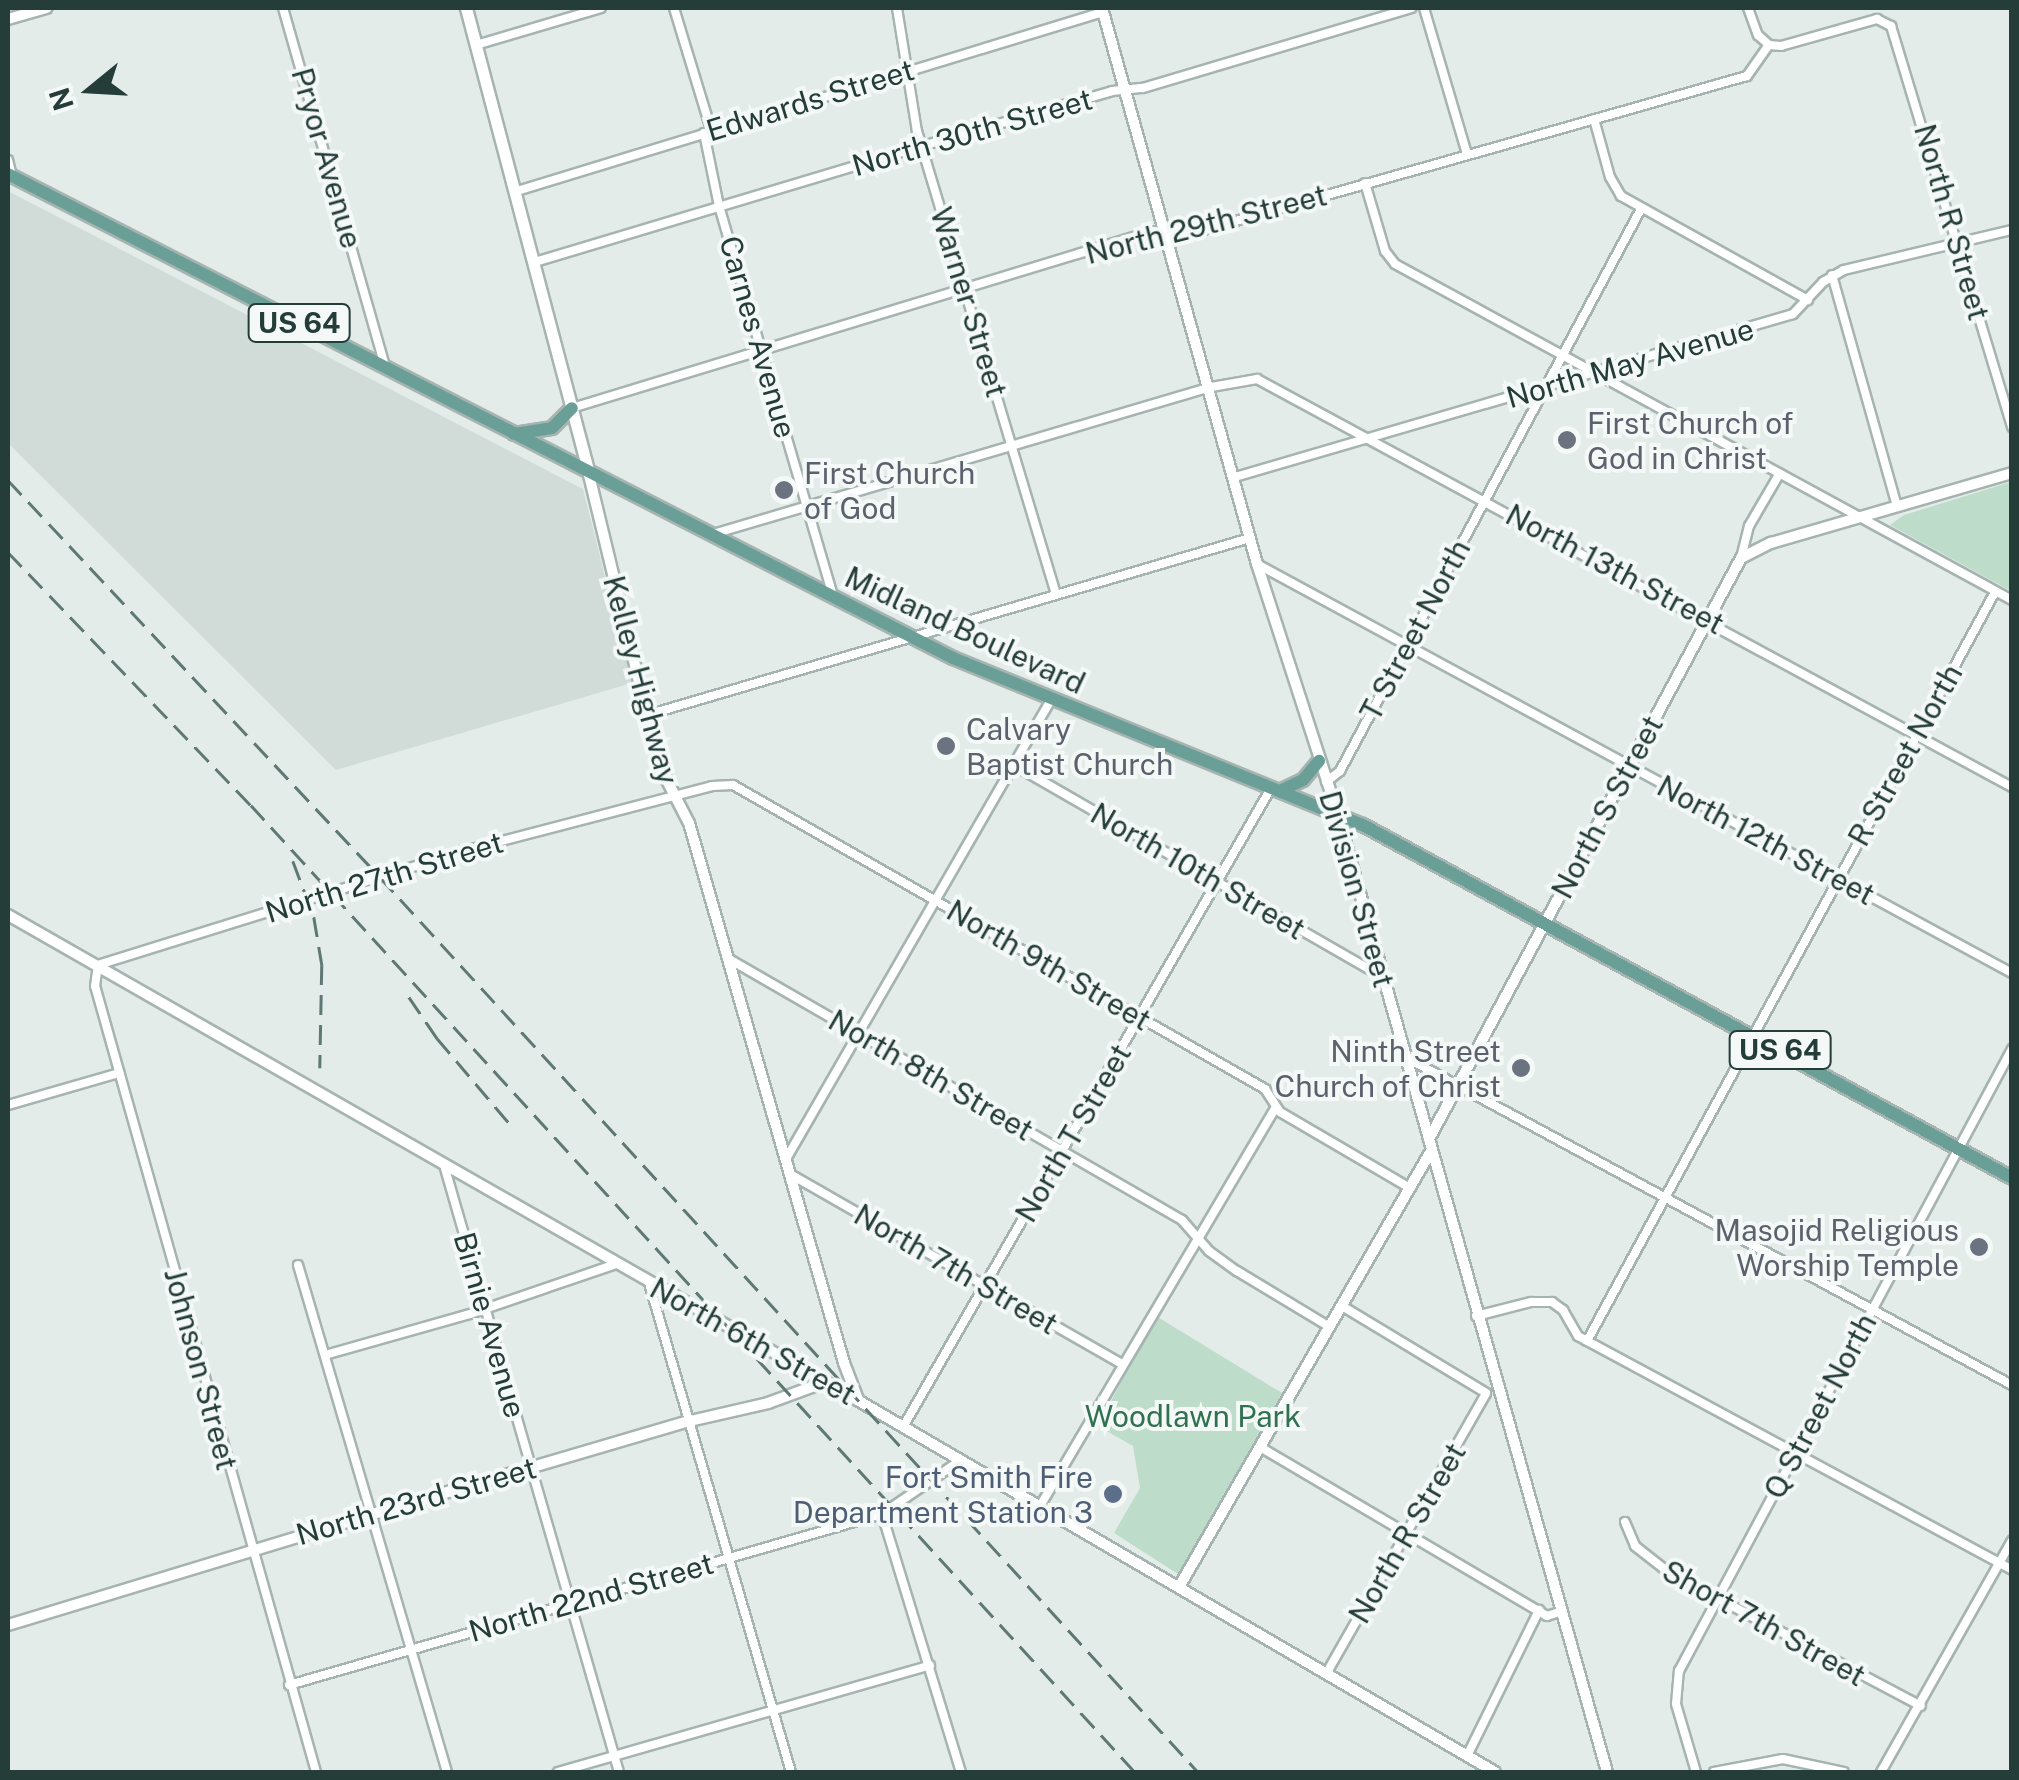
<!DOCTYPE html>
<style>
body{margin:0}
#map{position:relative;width:2019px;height:1780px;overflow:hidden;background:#e3ece9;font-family:"Public Sans",sans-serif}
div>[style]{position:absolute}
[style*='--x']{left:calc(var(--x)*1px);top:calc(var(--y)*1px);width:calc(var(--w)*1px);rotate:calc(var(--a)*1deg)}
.built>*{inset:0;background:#d1dcd8}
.green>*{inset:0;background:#bddcc9}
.roads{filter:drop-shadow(2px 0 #a6b4b1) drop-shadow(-2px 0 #a6b4b1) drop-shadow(0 2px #a6b4b1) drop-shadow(0 -2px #a6b4b1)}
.minor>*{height:8px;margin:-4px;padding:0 4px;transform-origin:4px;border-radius:4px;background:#fff}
.tertiary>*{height:10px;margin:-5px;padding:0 5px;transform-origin:5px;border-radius:5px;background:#fff}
.secondary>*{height:11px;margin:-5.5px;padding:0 5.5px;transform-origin:5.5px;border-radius:5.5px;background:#fff}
.primary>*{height:12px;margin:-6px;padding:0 6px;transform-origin:6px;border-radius:6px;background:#6a9f97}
.rail>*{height:2.5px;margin-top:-1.25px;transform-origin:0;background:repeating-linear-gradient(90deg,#5e7874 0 20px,transparent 0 30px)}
.dots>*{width:28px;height:28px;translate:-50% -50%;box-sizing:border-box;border:5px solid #f4f9f7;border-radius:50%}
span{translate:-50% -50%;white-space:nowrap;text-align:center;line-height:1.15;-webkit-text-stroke:8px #f4f9f7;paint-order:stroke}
.shield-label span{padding:2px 8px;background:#f4f9f7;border:2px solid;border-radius:8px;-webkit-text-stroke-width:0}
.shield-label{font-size:28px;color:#243d39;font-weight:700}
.street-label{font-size:30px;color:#243d39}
.worship-label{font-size:30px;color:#5b616d}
.left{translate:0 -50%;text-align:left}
.right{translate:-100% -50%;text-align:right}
.park-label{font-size:30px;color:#307150}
.service-label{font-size:30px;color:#4e5e75}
.frame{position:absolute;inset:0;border:10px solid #243d39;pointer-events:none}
.north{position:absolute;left:40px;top:40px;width:100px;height:100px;-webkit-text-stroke:8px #f4f9f7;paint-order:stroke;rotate:252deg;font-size:28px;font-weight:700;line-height:40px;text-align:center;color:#243d39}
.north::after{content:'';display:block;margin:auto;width:35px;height:45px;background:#243d39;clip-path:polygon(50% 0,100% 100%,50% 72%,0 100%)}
</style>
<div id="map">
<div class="built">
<i style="clip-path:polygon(8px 191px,583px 489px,632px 683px,336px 770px,8px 443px)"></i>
</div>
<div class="green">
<i style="clip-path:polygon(2011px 482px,2011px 591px,1890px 525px,1904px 515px)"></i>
<i style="clip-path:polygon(1156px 1316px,1282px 1393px,1178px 1574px,1114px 1533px,1140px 1488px,1133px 1446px,1098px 1426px)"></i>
</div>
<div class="roads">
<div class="minor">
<i style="--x:283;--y:8;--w:373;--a:74.1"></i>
<i style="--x:674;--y:8;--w:127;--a:73.1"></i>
<i style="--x:897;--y:8;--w:125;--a:80.8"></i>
<i style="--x:917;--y:131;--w:483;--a:73.3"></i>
<i style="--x:1424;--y:8;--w:152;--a:73.6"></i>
<i style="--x:1748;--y:8;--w:29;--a:70"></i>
<i style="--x:1758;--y:35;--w:15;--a:42"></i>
<i style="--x:476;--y:45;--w:130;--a:-16.5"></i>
<i style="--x:1769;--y:45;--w:12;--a:5"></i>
<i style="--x:1781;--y:46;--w:100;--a:-15.7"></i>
<i style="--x:1877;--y:19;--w:16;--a:27"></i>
<i style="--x:1891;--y:26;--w:419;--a:73.2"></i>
<i style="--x:1594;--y:119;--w:60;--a:74.6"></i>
<i style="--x:1610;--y:177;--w:22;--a:60"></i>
<i style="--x:1621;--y:196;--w:214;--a:29.1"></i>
<i style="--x:704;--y:133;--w:75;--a:78.4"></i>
<i style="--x:719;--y:206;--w:409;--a:73.7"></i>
<i style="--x:8;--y:160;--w:16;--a:76"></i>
<i style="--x:1365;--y:183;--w:71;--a:73.6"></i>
<i style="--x:1385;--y:251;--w:16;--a:52"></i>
<i style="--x:1395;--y:264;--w:703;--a:28.57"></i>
<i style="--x:517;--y:191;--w:613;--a:-16.99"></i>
<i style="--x:535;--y:262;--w:404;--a:-16.7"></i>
<i style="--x:922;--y:146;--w:198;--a:-16.1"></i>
<i style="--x:1112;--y:91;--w:31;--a:-6"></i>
<i style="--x:1143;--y:88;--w:280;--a:-16.6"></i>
<i style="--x:1832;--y:275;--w:241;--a:74.3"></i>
<i style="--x:572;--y:408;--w:607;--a:-16.94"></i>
<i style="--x:1153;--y:231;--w:27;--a:13"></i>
<i style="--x:1179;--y:237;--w:590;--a:-15.83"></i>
<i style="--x:1747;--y:76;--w:38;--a:-55"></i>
<i style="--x:1235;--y:477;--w:581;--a:-16.28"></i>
<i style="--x:1793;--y:314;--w:44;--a:-46.8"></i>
<i style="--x:1823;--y:282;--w:24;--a:-30"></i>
<i style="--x:1844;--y:270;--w:173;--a:-13.4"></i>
<i style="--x:713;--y:534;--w:519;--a:-16.45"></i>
<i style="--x:1211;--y:387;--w:47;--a:-9.9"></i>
<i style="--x:1257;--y:379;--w:858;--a:28.39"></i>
<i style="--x:1741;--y:558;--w:33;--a:-76"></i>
<i style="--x:1749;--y:526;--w:61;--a:-59.7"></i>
<i style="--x:1257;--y:564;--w:859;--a:28.45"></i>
<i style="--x:647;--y:715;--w:628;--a:-16.36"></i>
<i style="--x:1014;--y:765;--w:425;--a:29.9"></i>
<i style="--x:1326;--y:782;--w:18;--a:-38"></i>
<i style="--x:1340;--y:771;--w:638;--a:-61.83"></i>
<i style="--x:729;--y:959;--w:523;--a:29.95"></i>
<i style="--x:1182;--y:1220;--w:41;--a:48.9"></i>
<i style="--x:1209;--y:1251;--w:34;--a:36"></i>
<i style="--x:1237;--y:1271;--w:109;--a:31.1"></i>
<i style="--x:1405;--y:1057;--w:690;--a:28.39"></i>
<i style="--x:8;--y:1105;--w:116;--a:-16.1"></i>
<i style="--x:786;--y:1159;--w:532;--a:-60.01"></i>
<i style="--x:444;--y:1165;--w:632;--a:73.92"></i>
<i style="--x:790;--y:1174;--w:383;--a:29.8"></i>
<i style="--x:298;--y:1265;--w:528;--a:73.62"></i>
<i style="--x:649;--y:1283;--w:509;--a:73.81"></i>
<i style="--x:1342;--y:1306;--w:168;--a:31.1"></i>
<i style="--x:1476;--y:1316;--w:57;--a:-14.3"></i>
<i style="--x:1531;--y:1302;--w:21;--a:0"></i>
<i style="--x:1552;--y:1302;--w:14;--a:36"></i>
<i style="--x:1563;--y:1310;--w:30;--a:60"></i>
<i style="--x:1578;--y:1336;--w:493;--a:28.3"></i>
<i style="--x:1587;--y:1341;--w:853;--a:-61.42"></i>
<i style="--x:325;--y:1355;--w:151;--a:-15.8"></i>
<i style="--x:470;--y:1314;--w:154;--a:-18.9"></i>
<i style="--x:903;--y:1427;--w:737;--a:-60.06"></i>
<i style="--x:1260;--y:1447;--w:333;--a:30.5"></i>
<i style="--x:1547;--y:1616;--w:16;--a:-18"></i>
<i style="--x:1040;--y:1506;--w:462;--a:-59.4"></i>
<i style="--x:882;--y:1514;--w:270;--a:73"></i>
<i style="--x:1625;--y:1522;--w:26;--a:67"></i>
<i style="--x:1635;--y:1546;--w:42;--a:38.2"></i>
<i style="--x:1668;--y:1572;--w:286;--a:27.9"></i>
<i style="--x:1326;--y:1674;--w:323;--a:-60.3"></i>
<i style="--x:289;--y:1685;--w:617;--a:-16.09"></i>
<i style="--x:882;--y:1514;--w:96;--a:-34.4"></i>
<i style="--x:1467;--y:1756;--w:163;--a:-63.7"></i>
<i style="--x:316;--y:1772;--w:816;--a:-105.7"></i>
<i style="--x:95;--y:986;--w:21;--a:-82"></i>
<i style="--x:98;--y:965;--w:391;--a:-17.3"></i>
<i style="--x:471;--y:849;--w:249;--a:-14.6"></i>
<i style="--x:712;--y:786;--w:21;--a:-3"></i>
<i style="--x:733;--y:785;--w:613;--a:29.74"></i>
<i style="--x:1265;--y:1089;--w:27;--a:57"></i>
<i style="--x:1280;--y:1112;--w:151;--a:30.3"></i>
<i style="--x:558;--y:1772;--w:387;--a:-16"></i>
<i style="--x:1696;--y:1772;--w:71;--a:-106.4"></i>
<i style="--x:1676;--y:1704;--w:33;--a:-85"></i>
<i style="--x:1679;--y:1671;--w:706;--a:-61.84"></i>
<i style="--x:1714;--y:1772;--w:70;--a:-10.7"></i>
<i style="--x:1783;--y:1759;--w:62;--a:12"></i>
<i style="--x:1881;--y:1772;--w:266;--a:-60.5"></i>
</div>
<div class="tertiary">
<i style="--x:1102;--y:8;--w:577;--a:74.42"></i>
<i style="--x:1257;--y:564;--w:264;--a:72.1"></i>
<i style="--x:1338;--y:815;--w:994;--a:74.3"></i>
<i style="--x:8;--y:19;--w:40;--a:-16"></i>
<i style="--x:589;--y:475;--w:298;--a:76.4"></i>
<i style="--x:659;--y:765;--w:65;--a:62.7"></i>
<i style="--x:689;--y:823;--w:562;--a:73.98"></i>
<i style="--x:844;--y:1363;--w:40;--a:69"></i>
<i style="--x:8;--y:915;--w:980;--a:29.73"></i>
<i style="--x:859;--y:1401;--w:736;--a:30.26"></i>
<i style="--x:1429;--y:1139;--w:659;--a:-61.76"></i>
<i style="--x:1741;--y:558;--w:34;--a:-27"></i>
<i style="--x:1771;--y:543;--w:251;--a:-16.2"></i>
<i style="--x:1179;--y:1587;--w:504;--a:-59.97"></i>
<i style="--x:8;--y:1625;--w:382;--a:-16.9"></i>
<i style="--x:373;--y:1514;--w:330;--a:-16.4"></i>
<i style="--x:690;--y:1421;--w:80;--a:-13"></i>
<i style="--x:768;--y:1403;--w:61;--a:-20.2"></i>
</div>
<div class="secondary">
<i style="--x:466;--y:8;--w:483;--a:75.2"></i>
</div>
<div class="primary">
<i style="--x:8;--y:174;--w:1062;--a:27.12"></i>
<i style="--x:953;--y:658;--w:443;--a:22.2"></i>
<i style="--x:1363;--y:825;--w:739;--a:28.54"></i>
<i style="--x:514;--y:434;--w:38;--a:-9"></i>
<i style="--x:552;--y:428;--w:28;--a:-45"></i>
<i style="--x:1280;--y:791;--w:25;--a:-26"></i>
<i style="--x:1303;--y:780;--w:25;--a:-50"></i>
</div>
</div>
<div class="rail">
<i style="--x:8;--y:480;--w:544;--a:46.86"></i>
<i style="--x:380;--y:877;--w:1212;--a:47.57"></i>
<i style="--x:8;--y:552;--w:351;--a:46.2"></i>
<i style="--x:251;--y:805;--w:1310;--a:47.57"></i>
<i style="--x:293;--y:861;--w:60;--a:69.4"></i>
<i style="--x:314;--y:917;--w:49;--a:80.5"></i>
<i style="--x:322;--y:965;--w:103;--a:91.1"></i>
<i style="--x:409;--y:997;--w:50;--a:55.7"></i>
<i style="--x:437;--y:1038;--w:111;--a:49.7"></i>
</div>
<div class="dots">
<i style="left:1567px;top:440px;background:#6b7280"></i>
<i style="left:784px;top:490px;background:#6b7280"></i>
<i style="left:946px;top:746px;background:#6b7280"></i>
<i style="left:1521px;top:1068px;background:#6b7280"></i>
<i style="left:1979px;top:1247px;background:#6b7280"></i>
<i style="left:1113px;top:1494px;background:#5c6f8a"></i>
</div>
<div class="shield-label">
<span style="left:299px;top:323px">US 64</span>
<span style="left:1780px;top:1050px">US 64</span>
</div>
<div class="street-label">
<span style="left:810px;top:100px;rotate:-17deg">Edwards Street</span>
<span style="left:972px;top:132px;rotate:-16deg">North 30th Street</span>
<span style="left:327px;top:158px;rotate:74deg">Pryor Avenue</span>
<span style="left:1952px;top:222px;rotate:74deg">North R Street</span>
<span style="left:1206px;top:224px;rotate:-14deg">North 29th Street</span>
<span style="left:969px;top:302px;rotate:73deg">Warner Street</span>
<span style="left:758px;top:337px;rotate:74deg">Carnes Avenue</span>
<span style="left:1630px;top:363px;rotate:-16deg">North May Avenue</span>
<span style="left:1615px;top:569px;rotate:28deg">North 13th Street</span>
<span style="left:965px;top:630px;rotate:25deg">Midland Boulevard</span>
<span style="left:1415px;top:630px;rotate:-62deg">T Street North</span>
<span style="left:641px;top:680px;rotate:75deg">Kelley Highway</span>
<span style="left:1905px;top:755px;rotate:-61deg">R Street North</span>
<span style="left:1607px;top:807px;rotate:-62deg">North S Street</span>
<span style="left:1766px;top:840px;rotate:28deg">North 12th Street</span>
<span style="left:1198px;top:871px;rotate:30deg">North 10th Street</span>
<span style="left:384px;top:877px;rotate:-17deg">North 27th Street</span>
<span style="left:1357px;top:889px;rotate:74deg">Division Street</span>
<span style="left:1049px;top:965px;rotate:30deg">North 9th Street</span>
<span style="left:931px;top:1075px;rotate:30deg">North 8th Street</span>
<span style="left:1073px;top:1133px;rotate:-60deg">North T Street</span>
<span style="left:956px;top:1269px;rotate:30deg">North 7th Street</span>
<span style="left:490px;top:1325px;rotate:74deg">Birnie Avenue</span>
<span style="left:753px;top:1341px;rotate:29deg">North 6th Street</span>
<span style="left:201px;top:1369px;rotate:75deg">Johnson Street</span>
<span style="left:1820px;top:1406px;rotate:-62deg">Q Street North</span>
<span style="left:416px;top:1501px;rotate:-16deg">North 23rd Street</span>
<span style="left:1407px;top:1533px;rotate:-60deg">North R Street</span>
<span style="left:591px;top:1597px;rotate:-16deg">North 22nd Street</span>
<span style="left:1764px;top:1623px;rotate:29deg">Short 7th Street</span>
</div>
<div class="worship-label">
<span class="left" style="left:1587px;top:440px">First Church of<br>God in Christ</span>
<span class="left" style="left:804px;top:490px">First Church<br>of God</span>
<span class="left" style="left:966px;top:746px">Calvary<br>Baptist Church</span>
<span class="right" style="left:1501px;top:1068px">Ninth Street<br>Church of Christ</span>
<span class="right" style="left:1959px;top:1247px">Masojid Religious<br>Worship Temple</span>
</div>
<div class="park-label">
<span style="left:1193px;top:1416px">Woodlawn Park</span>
</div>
<div class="service-label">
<span class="right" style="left:1093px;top:1494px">Fort Smith Fire<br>Department Station 3</span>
</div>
<div class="frame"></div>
<div class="north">N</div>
</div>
